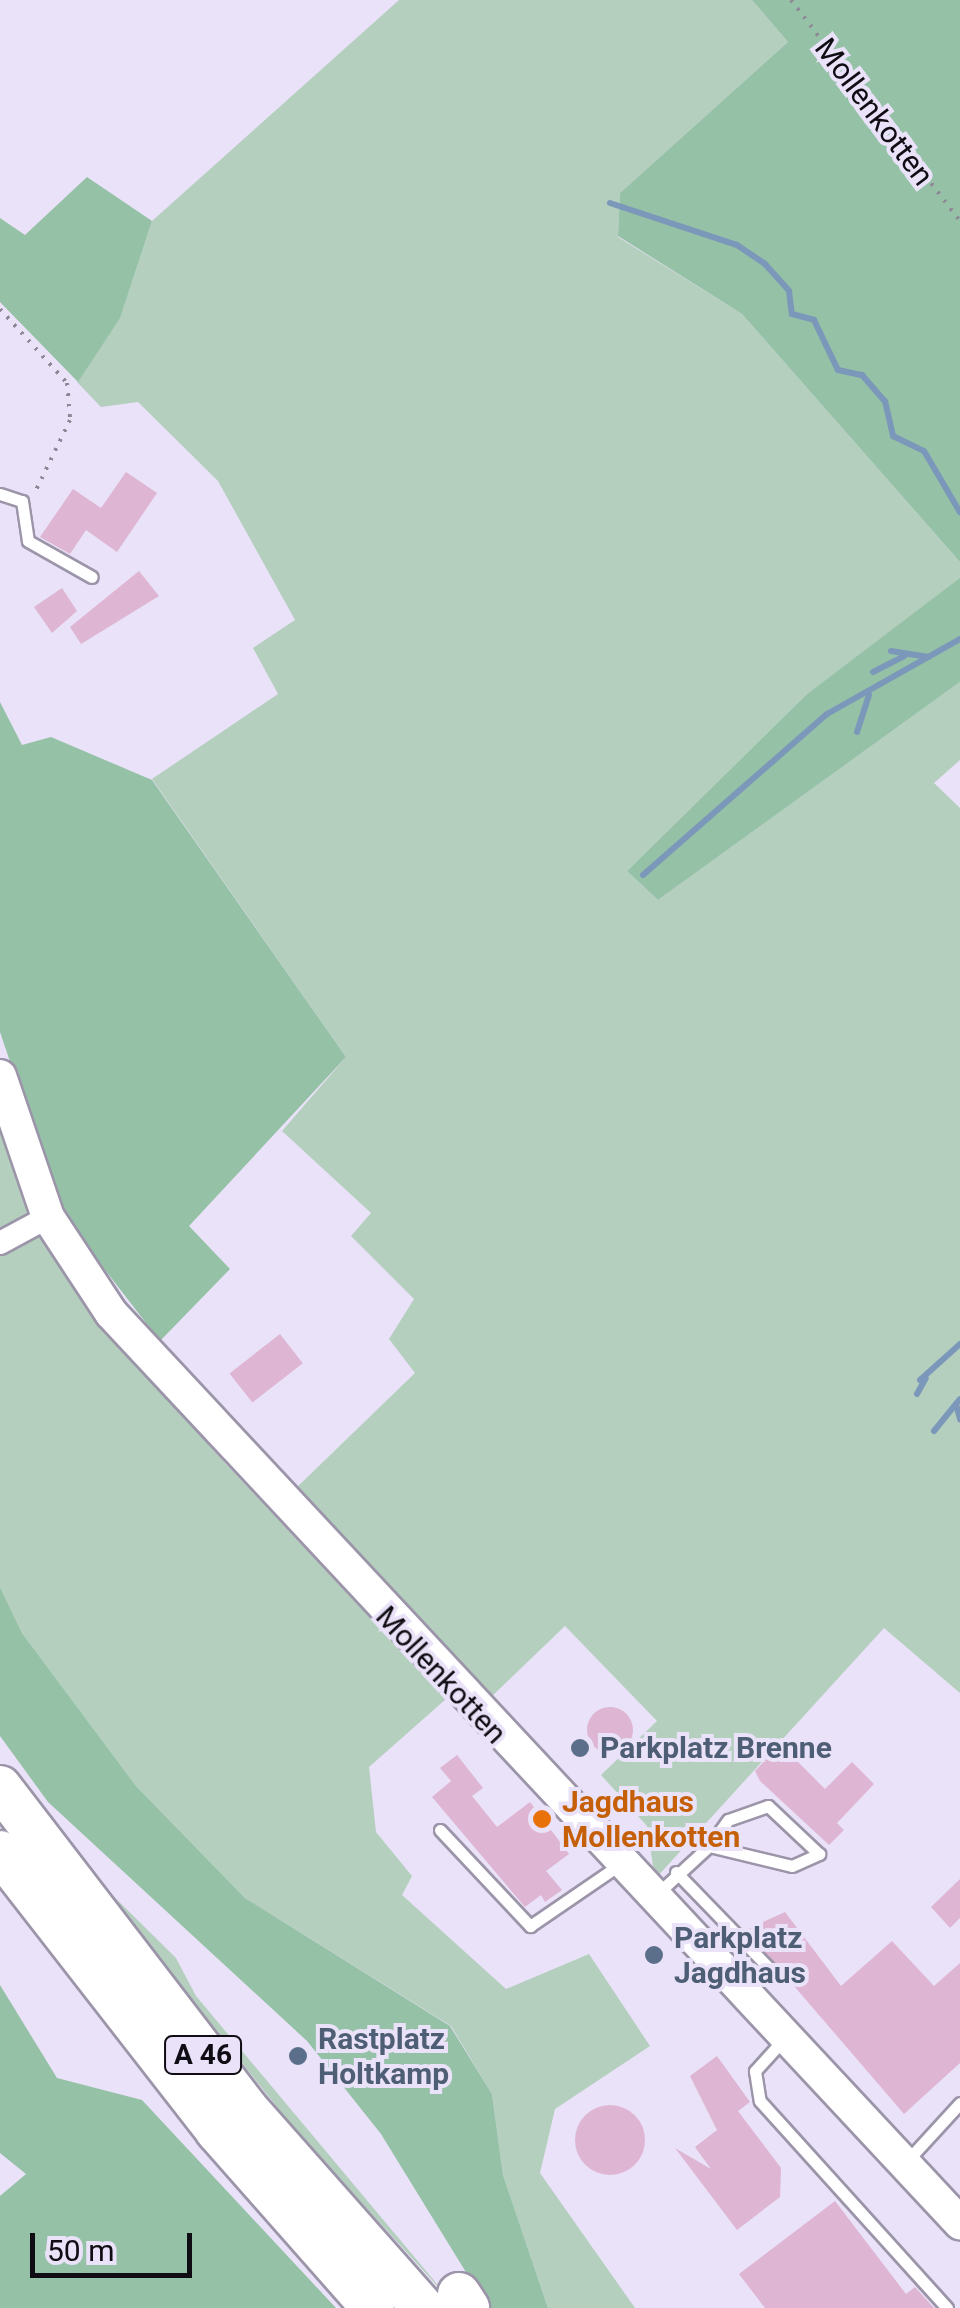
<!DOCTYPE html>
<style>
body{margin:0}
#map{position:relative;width:960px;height:2308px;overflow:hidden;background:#eae2f8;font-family:Roboto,sans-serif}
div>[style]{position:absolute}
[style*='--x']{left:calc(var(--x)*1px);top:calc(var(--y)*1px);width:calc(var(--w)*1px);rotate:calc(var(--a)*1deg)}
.green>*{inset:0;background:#b4cfbe}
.forest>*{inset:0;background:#95c1a6}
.stream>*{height:6px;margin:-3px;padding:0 3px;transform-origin:3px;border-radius:3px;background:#7b97ba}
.building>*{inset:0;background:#deb5d3;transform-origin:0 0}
.round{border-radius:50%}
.path>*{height:4px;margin-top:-2px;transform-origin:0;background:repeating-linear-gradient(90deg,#8d8796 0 2.5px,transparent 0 10.5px)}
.roads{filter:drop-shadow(2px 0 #9c95a9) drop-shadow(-2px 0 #9c95a9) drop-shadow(0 2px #9c95a9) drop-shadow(0 -2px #9c95a9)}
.lane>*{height:11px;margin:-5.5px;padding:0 5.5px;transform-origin:5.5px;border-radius:5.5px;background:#fff}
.street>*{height:22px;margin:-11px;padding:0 11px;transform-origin:11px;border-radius:11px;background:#fff}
.secondary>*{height:32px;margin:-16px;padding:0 16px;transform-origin:16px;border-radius:16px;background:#fff}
.highway>*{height:42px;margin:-21px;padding:0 21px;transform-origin:21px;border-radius:21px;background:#fff}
.dots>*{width:28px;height:28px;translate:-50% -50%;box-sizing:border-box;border:5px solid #eae2f8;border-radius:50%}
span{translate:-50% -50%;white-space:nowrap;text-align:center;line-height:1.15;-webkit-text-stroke:8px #eae2f8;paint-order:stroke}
.shield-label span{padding:2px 8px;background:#eae2f8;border:2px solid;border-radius:8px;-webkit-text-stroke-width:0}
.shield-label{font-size:28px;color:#0f0c13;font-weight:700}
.street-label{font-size:30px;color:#0f0c13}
.service-label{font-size:30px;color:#4e5e75;font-weight:700}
.left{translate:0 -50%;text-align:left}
.food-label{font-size:30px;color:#c56008;font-weight:700}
.scale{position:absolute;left:30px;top:2233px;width:162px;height:45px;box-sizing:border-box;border:5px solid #0f0c13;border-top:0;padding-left:12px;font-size:30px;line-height:35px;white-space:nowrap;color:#0f0c13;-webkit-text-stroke:8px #eae2f8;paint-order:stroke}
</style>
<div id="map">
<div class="green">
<i style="clip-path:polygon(399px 0,752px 0,788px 42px,620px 193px,618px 237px,742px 314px,960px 562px,960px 579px,807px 694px,627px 871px,658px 900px,960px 682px,960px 760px,934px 783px,960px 808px,960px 1693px,884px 1628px,655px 1879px,647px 1826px,601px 1775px,657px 1721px,565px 1626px,488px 1700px,293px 1491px,415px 1373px,389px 1339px,414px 1299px,351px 1236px,371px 1213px,282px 1131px,346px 1057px,152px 779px,278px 694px,253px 648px,295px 620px,218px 481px,138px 402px,101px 407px,77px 382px,120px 317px,152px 221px)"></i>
<i style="clip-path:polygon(0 1108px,35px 1214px,0 1233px)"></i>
<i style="clip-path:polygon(41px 1233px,213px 1450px,446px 1699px,369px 1767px,376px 1832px,412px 1876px,402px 1895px,506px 1989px,589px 1954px,650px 2046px,555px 2109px,540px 2173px,635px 2308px,548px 2308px,503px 2175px,492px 2094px,451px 2026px,245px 1898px,136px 1786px,22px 1633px,0 1587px,0 1255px)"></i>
<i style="clip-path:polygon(91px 1874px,176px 1958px,196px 1996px,452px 2302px,297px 2132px)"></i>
</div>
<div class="forest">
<i style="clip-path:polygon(752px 0,960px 0,960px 562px,742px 314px,618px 236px,620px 193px,788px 42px)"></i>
<i style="clip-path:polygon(87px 177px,152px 221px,120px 318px,78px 382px,0 302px,0 218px,25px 235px)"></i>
<i style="clip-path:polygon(960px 578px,960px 682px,658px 900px,627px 871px,807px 694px)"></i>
<i style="clip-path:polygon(0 702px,22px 745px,51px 737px,152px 780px,346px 1057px,189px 1226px,230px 1269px,160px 1341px,61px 1213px,0 1032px)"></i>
<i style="clip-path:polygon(0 1587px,22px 1633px,136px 1786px,245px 1898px,450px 2026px,492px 2094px,503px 2175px,548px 2308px,488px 2308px,381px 2134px,307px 2041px,48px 1802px,0 1736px)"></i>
<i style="clip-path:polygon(0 1985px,57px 2078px,142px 2100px,336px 2308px,0 2308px,0 2196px,26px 2174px,0 2153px)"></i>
</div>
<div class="stream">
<i style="--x:610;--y:203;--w:134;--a:18.3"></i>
<i style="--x:737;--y:245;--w:34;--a:34"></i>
<i style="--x:765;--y:264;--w:36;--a:48"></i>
<i style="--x:789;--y:291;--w:23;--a:83"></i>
<i style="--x:792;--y:314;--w:23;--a:15"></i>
<i style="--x:814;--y:320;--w:55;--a:64.4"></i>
<i style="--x:838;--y:370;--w:25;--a:12"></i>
<i style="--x:862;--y:375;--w:35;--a:49"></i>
<i style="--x:885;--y:401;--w:36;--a:77"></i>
<i style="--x:893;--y:436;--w:34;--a:26"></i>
<i style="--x:924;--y:451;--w:71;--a:59.5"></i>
<i style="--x:891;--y:651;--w:38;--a:9"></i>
<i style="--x:873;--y:672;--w:35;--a:-27"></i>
<i style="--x:857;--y:732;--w:39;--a:-72"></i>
<i style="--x:643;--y:875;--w:244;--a:-41.2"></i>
<i style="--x:827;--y:714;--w:153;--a:-29.4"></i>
<i style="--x:920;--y:1380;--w:54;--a:-42"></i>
<i style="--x:917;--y:1394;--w:18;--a:-61"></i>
<i style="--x:956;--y:1404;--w:16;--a:75"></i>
<i style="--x:934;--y:1431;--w:41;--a:-50.9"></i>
</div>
<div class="building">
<i style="clip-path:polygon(126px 472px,157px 493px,117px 552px,86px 530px,70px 554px,40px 537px,73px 489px,101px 508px)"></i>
<i style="clip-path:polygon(139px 571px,159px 596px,81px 644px,70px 627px)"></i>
<i style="clip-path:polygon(62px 588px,77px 611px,52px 633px,34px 607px)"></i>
<i style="left:280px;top:1334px;width:37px;height:64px;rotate:52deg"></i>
<i class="round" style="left:587px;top:1707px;width:46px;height:46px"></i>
<i style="clip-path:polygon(773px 1752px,780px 1760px,788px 1752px,825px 1789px,852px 1762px,874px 1784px,837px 1823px,844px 1830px,829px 1845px,760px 1781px,755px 1771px)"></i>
<i style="clip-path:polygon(457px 1755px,483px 1788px,472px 1796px,497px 1827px,530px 1802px,569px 1854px,546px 1871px,562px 1890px,545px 1902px,541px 1895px,525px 1907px,432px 1797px,451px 1781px,440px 1768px)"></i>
<i style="clip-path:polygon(960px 1879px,960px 1918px,950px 1928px,931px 1907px)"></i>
<i style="clip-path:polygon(785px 1912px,841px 1986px,892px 1941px,934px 1986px,960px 1963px,960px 2063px,904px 2114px,746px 1930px)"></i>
<i style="clip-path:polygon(717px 2056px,750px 2102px,738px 2111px,781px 2168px,780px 2197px,737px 2230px,675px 2148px,711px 2169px,695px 2147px,717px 2130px,690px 2076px)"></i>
<i class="round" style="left:575px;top:2105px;width:70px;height:70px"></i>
<i style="clip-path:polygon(835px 2201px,906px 2294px,915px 2287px,934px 2308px,765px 2308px,739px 2274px)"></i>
</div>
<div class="path">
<i style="--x:791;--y:0;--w:278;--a:52.6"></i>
<i style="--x:0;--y:309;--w:100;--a:47.8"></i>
<i style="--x:67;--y:383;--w:37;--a:85"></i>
<i style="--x:70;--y:420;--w:82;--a:115.9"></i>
</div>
<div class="roads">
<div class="lane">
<i style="--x:0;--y:494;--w:23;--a:18"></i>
<i style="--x:22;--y:501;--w:40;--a:81.5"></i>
<i style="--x:28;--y:541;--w:73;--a:29.4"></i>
<i style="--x:440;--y:1830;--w:132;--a:46.8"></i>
<i style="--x:530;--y:1926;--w:108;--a:-34.4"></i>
<i style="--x:676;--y:1872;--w:134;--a:45.9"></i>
<i style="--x:658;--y:1893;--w:69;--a:-42.7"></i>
<i style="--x:709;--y:1846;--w:85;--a:13.5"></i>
<i style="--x:792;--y:1866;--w:30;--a:-24"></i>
<i style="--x:819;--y:1854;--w:70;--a:-136.7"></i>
<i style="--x:768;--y:1806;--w:42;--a:160.7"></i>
<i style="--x:728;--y:1820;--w:32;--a:126"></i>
<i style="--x:783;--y:2040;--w:42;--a:132.1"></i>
<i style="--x:755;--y:2071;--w:30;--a:81"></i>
<i style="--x:760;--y:2101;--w:279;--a:47.9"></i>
<i style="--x:906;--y:2162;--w:80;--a:-47.5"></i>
</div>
<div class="street">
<i style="--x:0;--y:1243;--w:55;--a:-28.4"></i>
</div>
<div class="secondary">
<i style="--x:0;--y:1076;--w:149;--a:71.2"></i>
<i style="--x:48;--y:1217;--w:115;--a:56.7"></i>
<i style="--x:111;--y:1313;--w:1245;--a:46.99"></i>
</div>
<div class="highway">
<i style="--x:0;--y:1787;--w:406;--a:52.5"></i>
<i style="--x:247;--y:2109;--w:266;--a:48.5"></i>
<i style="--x:0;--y:1852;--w:353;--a:52.1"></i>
<i style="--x:217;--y:2131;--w:236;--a:48.6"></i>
<i style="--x:459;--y:2294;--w:17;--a:57"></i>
</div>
</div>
<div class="dots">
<i style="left:580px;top:1748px;background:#5c6f8a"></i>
<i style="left:542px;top:1819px;background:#e8710a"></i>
<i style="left:654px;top:1955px;background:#5c6f8a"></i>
<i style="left:298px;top:2056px;background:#5c6f8a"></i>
</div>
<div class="shield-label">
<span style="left:203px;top:2055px">A 46</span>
</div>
<div class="street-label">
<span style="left:874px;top:112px;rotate:53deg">Mollenkotten</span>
<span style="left:441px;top:1675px;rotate:47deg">Mollenkotten</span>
</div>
<div class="service-label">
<span class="left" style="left:600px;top:1748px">Parkplatz Brenne</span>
<span class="left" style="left:674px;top:1955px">Parkplatz<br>Jagdhaus</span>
<span class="left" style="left:318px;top:2056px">Rastplatz<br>Holtkamp</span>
</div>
<div class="food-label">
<span class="left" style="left:562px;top:1819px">Jagdhaus<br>Mollenkotten</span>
</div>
<div class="scale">50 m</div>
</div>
